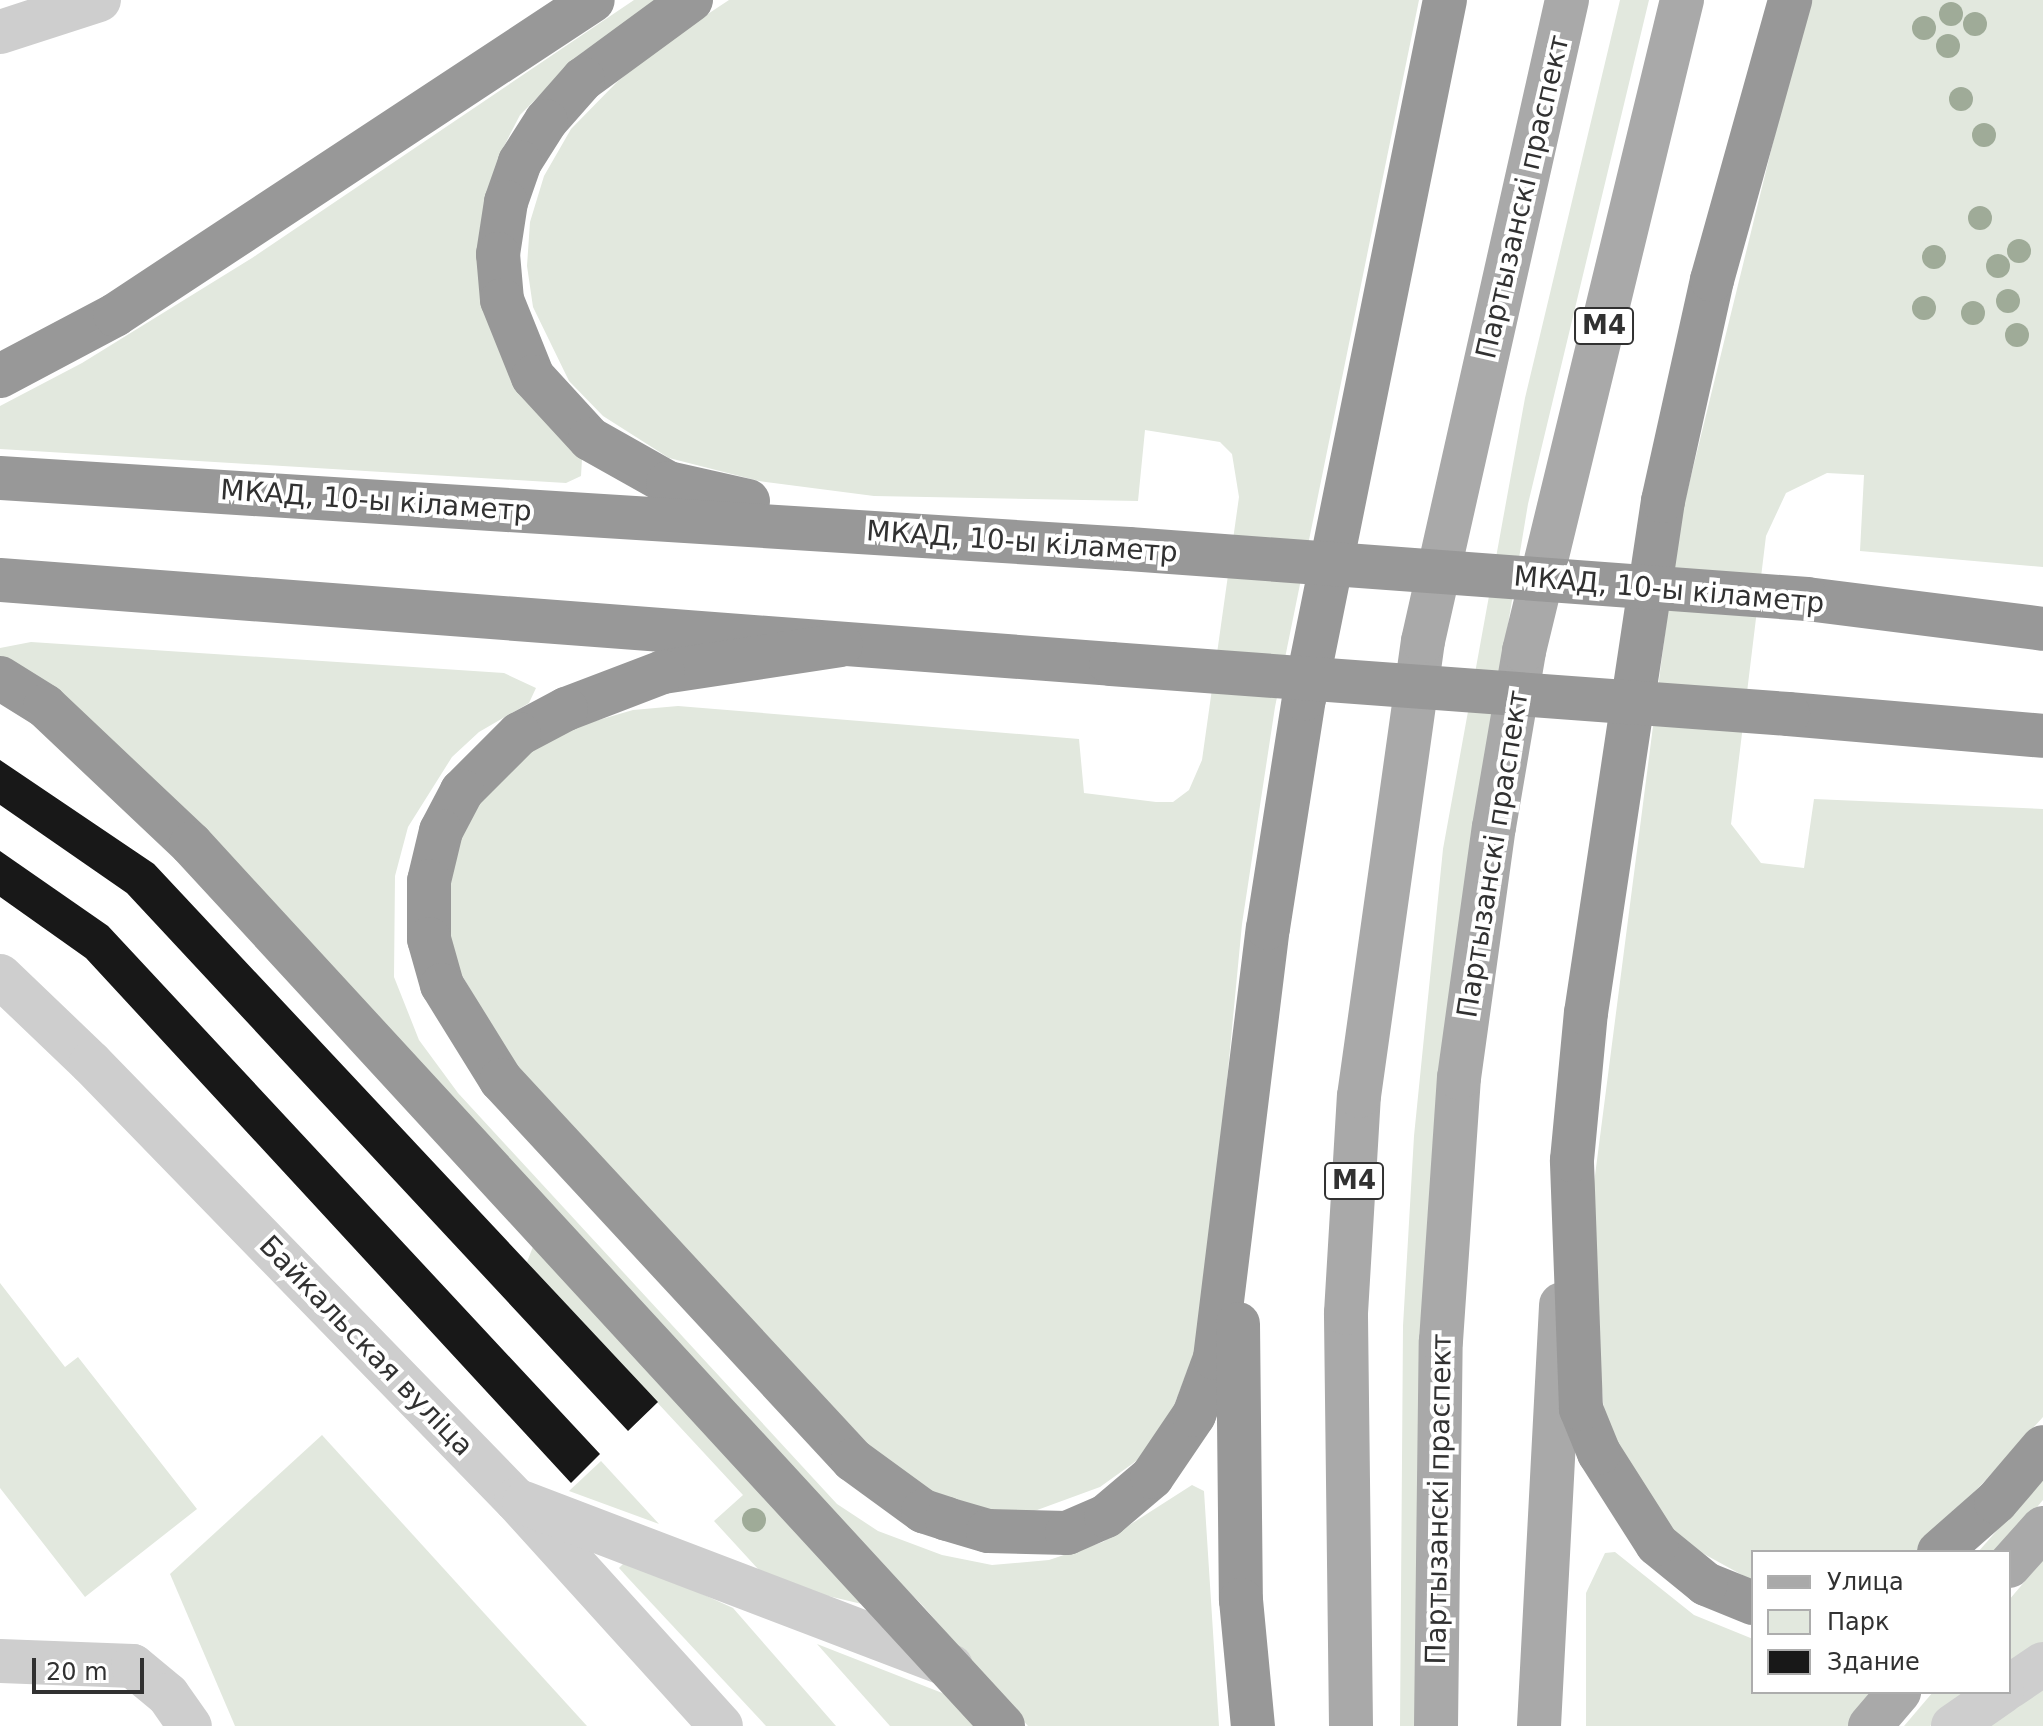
<!DOCTYPE html>
<meta charset="utf-8">
<style>
body{margin:0}
#map{position:relative;width:2043px;height:1726px;overflow:hidden;background:#fff;font-family:"DejaVu Sans",sans-serif}
div>[style]{position:absolute}
[style*='--x']{left:calc(var(--x)*1px);top:calc(var(--y)*1px);width:calc(var(--w)*1px);rotate:calc(var(--a)*1deg)}
.green>*{inset:0;background:#e2e8de}
.building>*{inset:0;background:#181818}
.minor>*{height:44px;margin:-22px;padding:0 22px;transform-origin:22px;border-radius:22px;background:#cecece}
.major>*{height:44px;margin:-22px;padding:0 22px;transform-origin:22px;border-radius:22px;background:#a9a9a9}
.highway>*{height:44px;margin:-22px;padding:0 22px;transform-origin:22px;border-radius:22px;background:#989898}
.highway-bridge>*{height:44px;margin:-22px;padding:0 22px;transform-origin:22px;border-radius:22px;background:#989898}
.trees>*{width:24px;height:24px;margin:-12px;border-radius:50%;background:#9fab98}
span{translate:-50% -50%;white-space:nowrap;text-align:center;line-height:1.15;-webkit-text-stroke:8px #fff;paint-order:stroke}
.shield-label span{padding:2px 6px;background:#fff;border:2px solid;border-radius:6px;-webkit-text-stroke-width:0}
.shield-label{font-size:26px;color:#313131;font-weight:700}
.street-label{font-size:28px;color:#313131}
.legend{position:absolute;left:1751px;top:1550px;width:260px;height:144px;box-sizing:border-box;background:#fff;border:2px solid #adadad;margin:0;padding:10px 14px;list-style:none;font-size:24px;color:#313131}
.legend li{display:flex;align-items:center;gap:16px;height:40px}
.legend b{width:40px;border:2px solid #adadad}
.scale{position:absolute;left:32px;top:1658px;width:112px;height:36px;box-sizing:border-box;border:4px solid #313131;border-top:0;padding-left:10px;font-size:24px;line-height:28px;white-space:nowrap;color:#313131;-webkit-text-stroke:6px #fff;paint-order:stroke}
</style>
<div id="map">
<div class="green">
<i style="clip-path:polygon(634px 0,662px 0,583px 52px,520px 115px,501px 152px,480px 229px,582px 459px,581px 476px,566px 483px,0 449px,0 406px,82px 363px,252px 258px)"></i>
<i style="clip-path:polygon(729px 0,1419px 0,1275px 707px,1242px 924px,1203px 1331px,1173px 1408px,1139px 1459px,1100px 1487px,1029px 1513px,1007px 1517px,905px 1482px,532px 1096px,452px 958px,445px 892px,469px 811px,513px 760px,578px 726px,633px 710px,678px 706px,1079px 739px,1084px 793px,1156px 802px,1173px 802px,1189px 790px,1202px 760px,1239px 497px,1232px 454px,1220px 442px,1145px 430px,1138px 501px,874px 496px,759px 481px,669px 458px,603px 416px,569px 381px,533px 307px,527px 266px,530px 222px,544px 176px,571px 129px,617px 82px,661px 45px)"></i>
<i style="clip-path:polygon(1620px 0,1649px 0,1528px 504px,1479px 799px,1418px 1726px,1400px 1726px,1403px 1326px,1414px 1136px,1443px 849px,1525px 398px)"></i>
<i style="clip-path:polygon(1808px 0,2043px 0,2043px 567px,1860px 551px,1864px 475px,1827px 473px,1786px 493px,1766px 536px,1731px 824px,1761px 863px,1804px 868px,1814px 799px,2043px 809px,2043px 1417px,1920px 1552px,1753px 1552px,1753px 1581px,1675px 1538px,1605px 1427px,1589px 1222px,1679px 525px)"></i>
<i style="clip-path:polygon(31px 642px,504px 673px,536px 688px,529px 703px,479px 732px,452px 757px,408px 827px,395px 876px,394px 977px,419px 1040px,458px 1093px,837px 1504px,878px 1531px,942px 1555px,992px 1565px,1049px 1560px,1103px 1542px,1192px 1485px,1204px 1491px,1219px 1726px,1028px 1726px,923px 1606px,0 670px,0 648px)"></i>
<i style="clip-path:polygon(538px 1234px,870px 1606px,770px 1582px,714px 1521px,743px 1495px,527px 1262px)"></i>
<i style="clip-path:polygon(0 1283px,65px 1367px,78px 1357px,197px 1509px,85px 1597px,0 1488px)"></i>
<i style="clip-path:polygon(322px 1435px,587px 1726px,235px 1726px,170px 1574px)"></i>
<i style="clip-path:polygon(601px 1461px,659px 1524px,569px 1491px)"></i>
<i style="clip-path:polygon(2043px 1478px,2043px 1500px,1999px 1552px,1978px 1552px)"></i>
<i style="clip-path:polygon(1615px 1552px,1694px 1615px,1753px 1639px,1753px 1692px,1878px 1692px,1849px 1726px,1586px 1726px,1586px 1593px,1605px 1553px)"></i>
<i style="clip-path:polygon(627px 1560px,733px 1608px,836px 1726px,766px 1726px,628px 1578px,619px 1568px)"></i>
<i style="clip-path:polygon(2043px 1560px,2043px 1647px,2009px 1671px,2009px 1600px)"></i>
<i style="clip-path:polygon(817px 1644px,973px 1705px,991px 1726px,890px 1726px)"></i>
<i style="clip-path:polygon(2043px 1689px,2043px 1726px,1987px 1726px)"></i>
<i style="clip-path:polygon(1933px 1692px,1979px 1692px,1930px 1726px,1904px 1726px)"></i>
</div>
<div class="building">
<i style="clip-path:polygon(0 760px,154px 864px,658px 1402px,628px 1431px,127px 893px,0 805px)"></i>
<i style="clip-path:polygon(0 851px,108px 926px,600px 1454px,571px 1483px,86px 958px,0 897px)"></i>
</div>
<div class="minor">
<i style="--x:0;--y:32;--w:104;--a:-17.9"></i>
<i style="--x:0;--y:976;--w:126;--a:43.7"></i>
<i style="--x:91;--y:1063;--w:610;--a:45.8"></i>
<i style="--x:516;--y:1500;--w:305;--a:47.8"></i>
<i style="--x:524;--y:1503;--w:457;--a:20.9"></i>
<i style="--x:0;--y:1661;--w:133;--a:2.2"></i>
<i style="--x:133;--y:1666;--w:45;--a:39.6"></i>
<i style="--x:168;--y:1695;--w:38;--a:55"></i>
<i style="--x:2009;--y:1687;--w:41;--a:-34.1"></i>
<i style="--x:1953;--y:1726;--w:60;--a:-34.8"></i>
</div>
<div class="major">
<i style="--x:2009;--y:1566;--w:51;--a:-48.2"></i>
<i style="--x:1351;--y:1726;--w:413;--a:-90.7"></i>
<i style="--x:1346;--y:1313;--w:217;--a:-86.6"></i>
<i style="--x:1359;--y:1096;--w:459;--a:-82"></i>
<i style="--x:1423;--y:641;--w:657;--a:-77.34"></i>
<i style="--x:1436;--y:1726;--w:385;--a:-89.3"></i>
<i style="--x:1441;--y:1341;--w:264;--a:-86.1"></i>
<i style="--x:1459;--y:1078;--w:253;--a:-82.1"></i>
<i style="--x:1494;--y:827;--w:179;--a:-80.3"></i>
<i style="--x:1524;--y:651;--w:670;--a:-76.36"></i>
<i style="--x:1539;--y:1726;--w:422;--a:-87"></i>
<i style="--x:1870;--y:1726;--w:45;--a:-49.5"></i>
</div>
<div class="highway">
<i style="--x:691;--y:0;--w:134;--a:143.8"></i>
<i style="--x:583;--y:79;--w:56;--a:131.4"></i>
<i style="--x:546;--y:121;--w:49;--a:122.4"></i>
<i style="--x:520;--y:162;--w:42;--a:109.3"></i>
<i style="--x:506;--y:202;--w:53;--a:98.7"></i>
<i style="--x:498;--y:254;--w:46;--a:85"></i>
<i style="--x:502;--y:300;--w:83;--a:68.1"></i>
<i style="--x:533;--y:377;--w:84;--a:47.4"></i>
<i style="--x:590;--y:439;--w:90;--a:29.4"></i>
<i style="--x:668;--y:483;--w:82;--a:12.7"></i>
<i style="--x:0;--y:376;--w:130;--a:-27.9"></i>
<i style="--x:115;--y:315;--w:572;--a:-33.38"></i>
<i style="--x:0;--y:478;--w:1131;--a:3.6"></i>
<i style="--x:0;--y:580;--w:1114;--a:4.32"></i>
<i style="--x:1807;--y:599;--w:238;--a:7.2"></i>
<i style="--x:841;--y:645;--w:180;--a:171.4"></i>
<i style="--x:663;--y:672;--w:104;--a:159.1"></i>
<i style="--x:566;--y:709;--w:53;--a:152"></i>
<i style="--x:519;--y:734;--w:81;--a:135"></i>
<i style="--x:462;--y:791;--w:45;--a:117.7"></i>
<i style="--x:441;--y:831;--w:51;--a:103.5"></i>
<i style="--x:429;--y:881;--w:58;--a:90"></i>
<i style="--x:429;--y:939;--w:48;--a:74.2"></i>
<i style="--x:442;--y:985;--w:112;--a:58.2"></i>
<i style="--x:501;--y:1080;--w:518;--a:47.19"></i>
<i style="--x:853;--y:1460;--w:87;--a:36.1"></i>
<i style="--x:923;--y:1511;--w:25;--a:18"></i>
<i style="--x:947;--y:1519;--w:43;--a:16.3"></i>
<i style="--x:988;--y:1531;--w:79;--a:1.5"></i>
<i style="--x:1067;--y:1533;--w:43;--a:-23.6"></i>
<i style="--x:1106;--y:1516;--w:60;--a:-40.3"></i>
<i style="--x:1152;--y:1477;--w:75;--a:-55.9"></i>
<i style="--x:1194;--y:1415;--w:61;--a:-69.8"></i>
<i style="--x:1215;--y:1358;--w:433;--a:-83"></i>
<i style="--x:1268;--y:928;--w:232;--a:-81.1"></i>
<i style="--x:1304;--y:699;--w:713;--a:-78.6"></i>
<i style="--x:0;--y:678;--w:53;--a:31.9"></i>
<i style="--x:45;--y:706;--w:201;--a:43.4"></i>
<i style="--x:191;--y:844;--w:1199;--a:47.37"></i>
<i style="--x:1788;--y:714;--w:256;--a:4.9"></i>
<i style="--x:1238;--y:1324;--w:276;--a:89.4"></i>
<i style="--x:1241;--y:1600;--w:127;--a:84.6"></i>
<i style="--x:1939;--y:1552;--w:76;--a:-41.3"></i>
<i style="--x:1996;--y:1502;--w:72;--a:-49.5"></i>
<i style="--x:1753;--y:1603;--w:51;--a:-158"></i>
<i style="--x:1706;--y:1584;--w:63;--a:-140.8"></i>
<i style="--x:1657;--y:1544;--w:108;--a:-122.5"></i>
<i style="--x:1599;--y:1453;--w:48;--a:-112.2"></i>
<i style="--x:1581;--y:1409;--w:249;--a:-92.1"></i>
<i style="--x:1572;--y:1160;--w:148;--a:-84.6"></i>
<i style="--x:1586;--y:1013;--w:518;--a:-81.45"></i>
<i style="--x:1663;--y:501;--w:226;--a:-77.5"></i>
<i style="--x:1712;--y:280;--w:291;--a:-74.4"></i>
</div>
<div class="highway-bridge">
<i style="--x:1129;--y:549;--w:680;--a:4.22"></i>
<i style="--x:1111;--y:664;--w:679;--a:4.22"></i>
</div>
<div class="trees">
<i style="left:1951px;top:14px"></i>
<i style="left:1975px;top:24px"></i>
<i style="left:1924px;top:28px"></i>
<i style="left:1948px;top:46px"></i>
<i style="left:1961px;top:99px"></i>
<i style="left:1984px;top:135px"></i>
<i style="left:1980px;top:218px"></i>
<i style="left:2019px;top:251px"></i>
<i style="left:1934px;top:257px"></i>
<i style="left:1998px;top:266px"></i>
<i style="left:2008px;top:301px"></i>
<i style="left:1924px;top:308px"></i>
<i style="left:1973px;top:313px"></i>
<i style="left:2017px;top:335px"></i>
<i style="left:754px;top:1520px"></i>
</div>
<div class="shield-label">
<span style="left:1604px;top:326px">М4</span>
<span style="left:1354px;top:1181px">М4</span>
</div>
<div class="street-label">
<span style="left:1523px;top:197px;rotate:-77deg">Партызанскі праспект</span>
<span style="left:376px;top:501px;rotate:4deg">МКАД, 10-ы кіламетр</span>
<span style="left:1022px;top:542px;rotate:4deg">МКАД, 10-ы кіламетр</span>
<span style="left:1669px;top:590px;rotate:5deg">МКАД, 10-ы кіламетр</span>
<span style="left:1493px;top:854px;rotate:-81deg">Партызанскі праспект</span>
<span style="left:366px;top:1346px;rotate:46deg">Байкальская вуліца</span>
<span style="left:1439px;top:1499px;rotate:-89deg">Партызанскі праспект</span>
</div>
<ul class="legend">
<li><b style="height:10px;background:#a9a9a9"></b>Улица</li>
<li><b style="height:22px;background:#e2e8de"></b>Парк</li>
<li><b style="height:22px;background:#181818"></b>Здание</li>
</ul>
<div class="scale">20 m</div>
</div>
